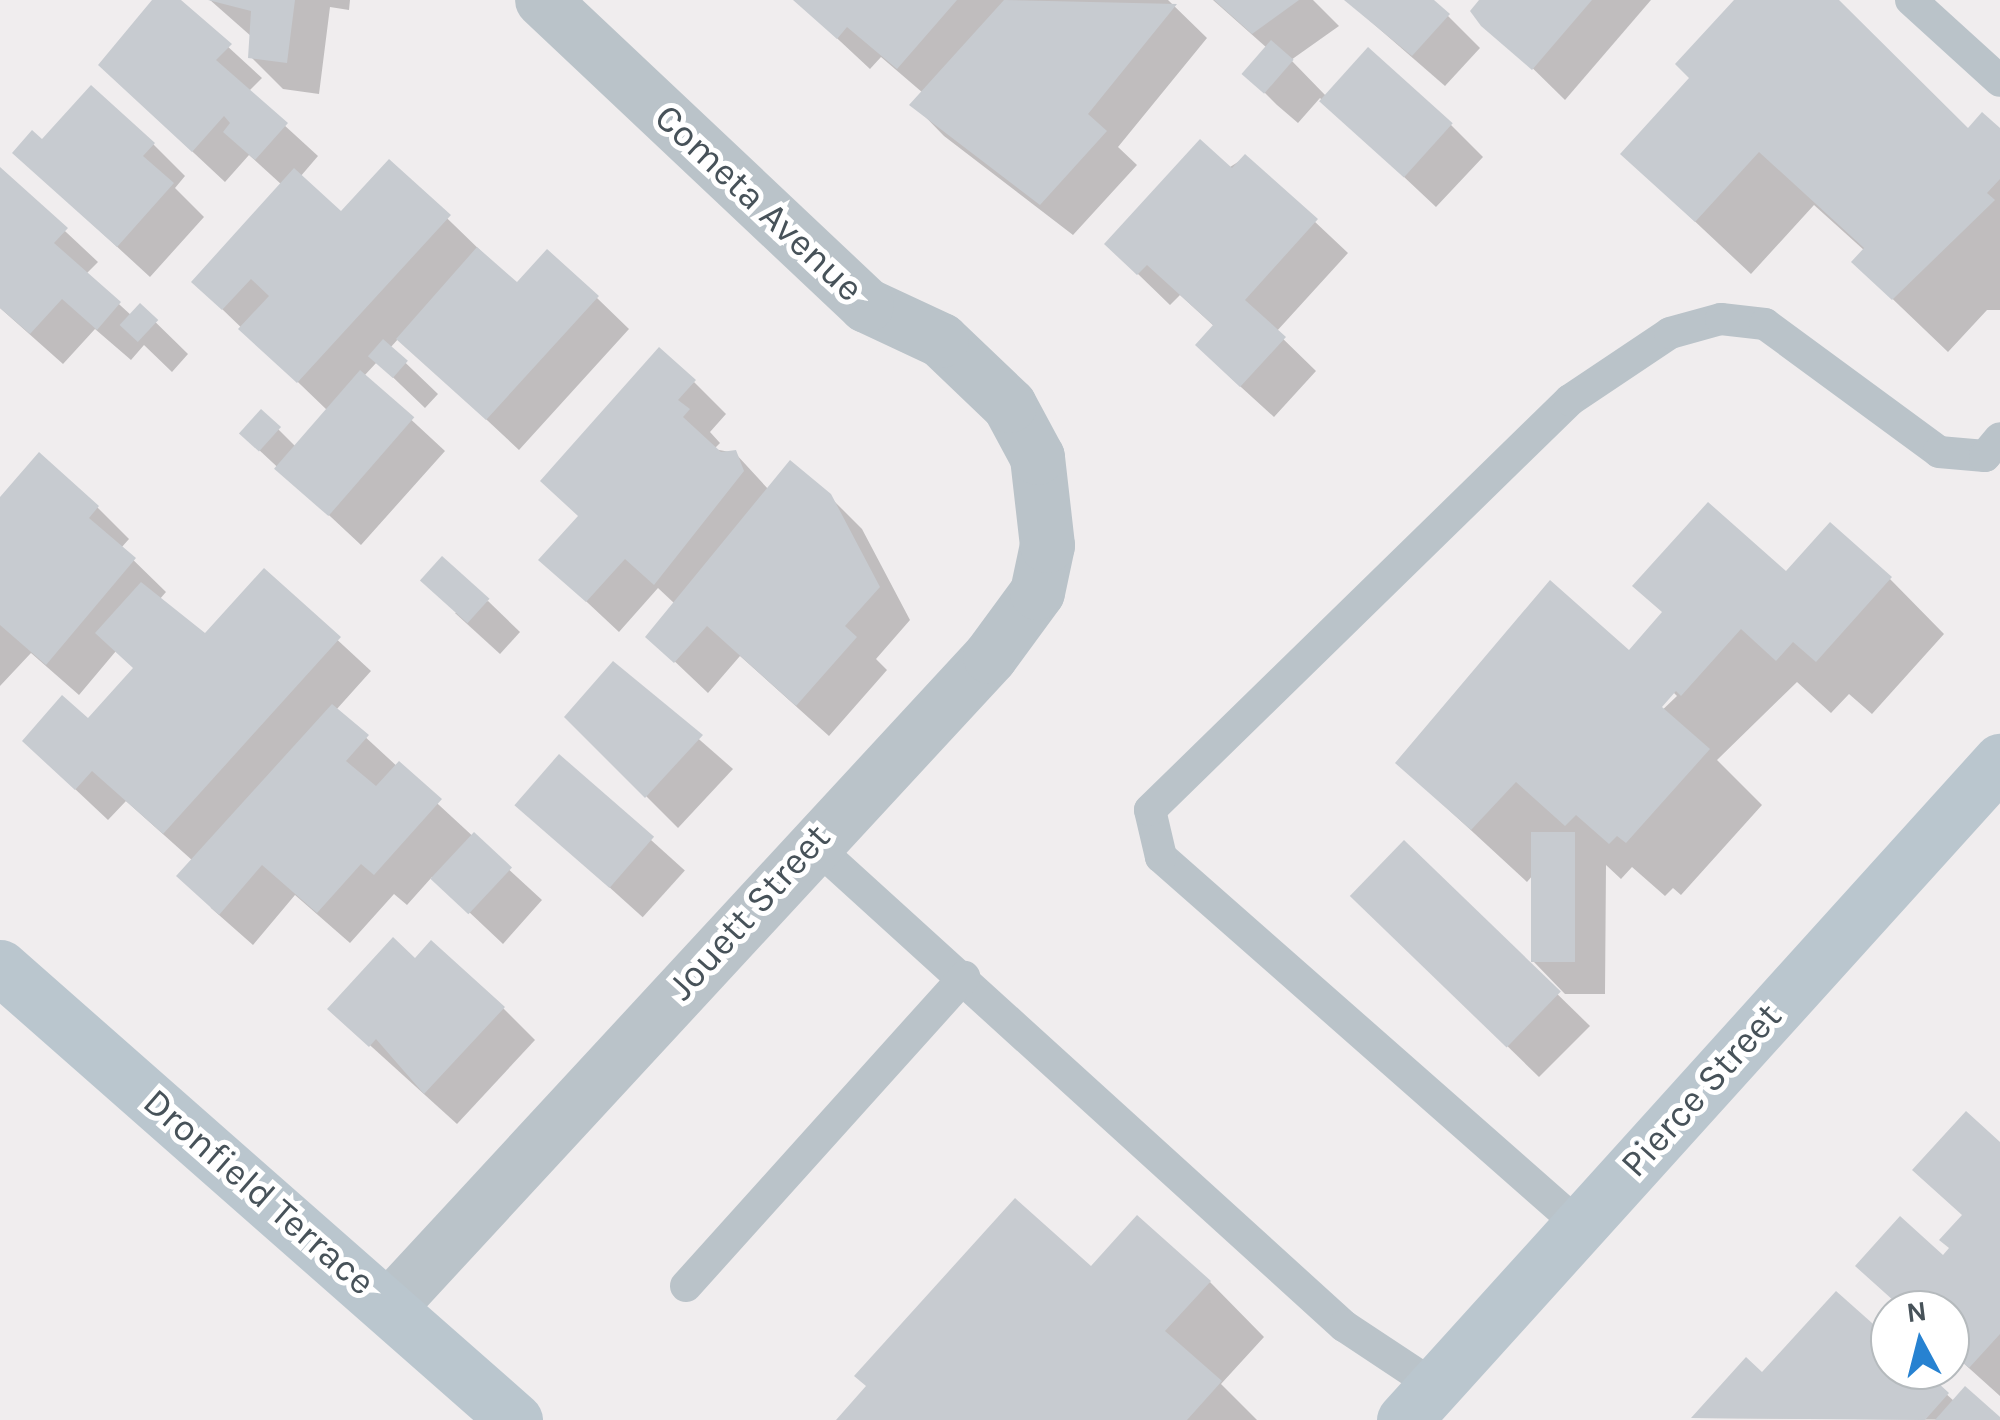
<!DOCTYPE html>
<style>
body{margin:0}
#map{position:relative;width:2000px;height:1420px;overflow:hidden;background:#f0edee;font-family:Karla,sans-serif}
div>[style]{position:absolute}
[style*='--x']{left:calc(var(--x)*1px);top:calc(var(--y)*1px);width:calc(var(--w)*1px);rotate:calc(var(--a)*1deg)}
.shadow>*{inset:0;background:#0003;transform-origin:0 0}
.building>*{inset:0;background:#c7cbd0;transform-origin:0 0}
.lane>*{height:32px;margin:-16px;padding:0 16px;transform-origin:16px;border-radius:16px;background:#bac3c9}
.street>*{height:55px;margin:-27.5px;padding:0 27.5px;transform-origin:27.5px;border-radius:27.5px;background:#bac3c9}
.secondary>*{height:55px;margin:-27.5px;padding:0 27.5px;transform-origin:27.5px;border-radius:27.5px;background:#bac6ce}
span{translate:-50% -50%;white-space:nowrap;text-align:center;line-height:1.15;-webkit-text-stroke:10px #fff;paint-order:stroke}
.street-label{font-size:38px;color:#475259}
.north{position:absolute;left:1870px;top:1290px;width:100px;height:100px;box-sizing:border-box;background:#fff;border:2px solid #b5babd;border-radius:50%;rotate:353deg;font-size:28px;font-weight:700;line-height:40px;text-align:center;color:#475259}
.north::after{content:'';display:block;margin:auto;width:35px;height:45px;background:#2782d1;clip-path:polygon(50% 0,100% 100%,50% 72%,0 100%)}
</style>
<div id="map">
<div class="shadow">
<i style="clip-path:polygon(156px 0,177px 0,262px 78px,248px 92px,318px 156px,300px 177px,341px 215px,389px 162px,517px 286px,597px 298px,629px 329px,519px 450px,399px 338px,390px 348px,438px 394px,425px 408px,377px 362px,364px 376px,445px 451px,361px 545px,241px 433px,261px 412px,296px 447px,328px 411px,194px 282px,282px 185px,249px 155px,225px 182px,134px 97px)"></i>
<i style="clip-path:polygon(210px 0,350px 0,349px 10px,330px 7px,319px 94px,283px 89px,251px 57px,252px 37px)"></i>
<i style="clip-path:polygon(796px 0,1168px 0,1207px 38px,1118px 147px,1137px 165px,1073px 235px,944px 136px,913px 104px,923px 93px,881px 57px,870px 69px)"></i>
<i style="clip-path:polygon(1213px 0,1313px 0,1339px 26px,1291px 60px,1326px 96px,1451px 125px,1483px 157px,1436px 207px,1320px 98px,1298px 123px,1277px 105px,1245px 73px,1267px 48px)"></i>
<i style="clip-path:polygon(1346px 0,1432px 0,1480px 48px,1445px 86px)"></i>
<i style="clip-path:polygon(1483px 0,1651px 0,1565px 100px,1506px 42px)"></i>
<i style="clip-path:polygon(1737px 0,1833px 0,1969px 131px,2000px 131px,2000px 310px,1987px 310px,1948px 352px,1854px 262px,1865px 251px,1814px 205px,1751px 274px,1623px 154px,1692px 78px)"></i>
<i style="clip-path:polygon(42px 142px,153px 144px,185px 176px,175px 188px,204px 217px,150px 277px,15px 153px)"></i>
<i style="clip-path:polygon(1246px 157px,1348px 253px,1276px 332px,1316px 371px,1274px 417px,1230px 377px,1215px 327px,1180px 295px,1170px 305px,1107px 244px)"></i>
<i style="clip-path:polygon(2px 172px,98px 262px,86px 274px,132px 316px,140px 307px,188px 354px,172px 372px,144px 345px,131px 360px,95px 329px,63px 364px,0 308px)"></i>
<i style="clip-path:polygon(694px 382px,726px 414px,710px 432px,720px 443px,714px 449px,735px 453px,769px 490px,829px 496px,862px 529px,910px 620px,876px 659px,887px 670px,829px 736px,740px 656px,708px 693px,649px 637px,675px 604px,658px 588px,619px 632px,542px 560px,580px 517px,543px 481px)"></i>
<i style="clip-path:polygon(0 501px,97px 507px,129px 539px,121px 548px,166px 592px,159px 600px,206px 636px,264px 572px,371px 671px,336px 710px,542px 900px,503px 944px,432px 877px,407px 905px,394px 894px,350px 943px,295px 895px,253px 945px,211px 908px,193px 861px,126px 801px,108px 820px,57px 772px,135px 669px,116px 651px,79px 695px,31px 653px,0 686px)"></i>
<i style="clip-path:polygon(evenodd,1787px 575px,1890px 579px,1944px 634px,1872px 714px,1849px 694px,1831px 713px,1797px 682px,1717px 760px,1762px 805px,1681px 895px,1673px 888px,1665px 896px,1632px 867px,1621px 879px,1606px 865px,1605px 994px,1565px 994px,1533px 961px,1533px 875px,1527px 882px,1398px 763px,1787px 575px,1673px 692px,1677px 696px,1655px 717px,1651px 714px,1673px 692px)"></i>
<i style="clip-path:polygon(488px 601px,520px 632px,500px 654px,455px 613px)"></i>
<i style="clip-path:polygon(613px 664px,733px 769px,678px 828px,567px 717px)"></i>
<i style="left:560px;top:758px;width:168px;height:63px;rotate:42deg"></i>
<i style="clip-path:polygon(1404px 844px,1590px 1026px,1539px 1077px,1385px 927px)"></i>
<i style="clip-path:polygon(415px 962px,503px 1008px,535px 1040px,457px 1124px,330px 1009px)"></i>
<i style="clip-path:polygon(2000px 1145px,2000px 1396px,1950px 1351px,1950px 1310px,1904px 1310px,1952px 1249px)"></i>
<i style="clip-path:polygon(1210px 1282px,1264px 1337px,1221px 1384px,1257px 1420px,839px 1420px)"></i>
<i style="clip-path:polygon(1890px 1343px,1890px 1370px,1920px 1370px,1955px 1402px,1999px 1420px,1695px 1418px,1762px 1376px)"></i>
</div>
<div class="building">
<i style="clip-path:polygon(152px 0,181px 0,232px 44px,216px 60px,288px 123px,255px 160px,223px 132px,230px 123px,224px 116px,192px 152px,98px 65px)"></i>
<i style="clip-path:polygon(208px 0,295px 0,287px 63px,248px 58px,251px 11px)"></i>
<i style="clip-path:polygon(793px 0,957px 0,897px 69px,847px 27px,837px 39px)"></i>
<i style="clip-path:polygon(1004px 0,1177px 4px,1088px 114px,1107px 131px,1040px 205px,909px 105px)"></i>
<i style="clip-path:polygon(1214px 0,1299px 0,1252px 34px)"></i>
<i style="clip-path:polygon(1344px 0,1434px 0,1450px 14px,1412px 56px)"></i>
<i style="clip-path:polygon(1479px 0,1592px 0,1532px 70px,1481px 26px,1470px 11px)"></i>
<i style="clip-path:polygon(1734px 0,1839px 0,1968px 128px,1982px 112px,2000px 128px,2000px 179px,1987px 193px,1995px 200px,1892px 300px,1851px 262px,1864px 248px,1759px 152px,1695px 222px,1620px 154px,1689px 78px,1675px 64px)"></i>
<i style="left:1271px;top:40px;width:30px;height:45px;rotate:41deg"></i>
<i style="left:1368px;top:47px;width:114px;height:73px;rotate:42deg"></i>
<i style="clip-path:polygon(91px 85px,155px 143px,143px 156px,174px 183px,117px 247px,12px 153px,32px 130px,42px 139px)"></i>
<i style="clip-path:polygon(1200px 139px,1232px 168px,1245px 154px,1318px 219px,1245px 300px,1286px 337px,1240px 387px,1195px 345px,1213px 325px,1147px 265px,1137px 275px,1104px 244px)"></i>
<i style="clip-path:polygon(389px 159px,451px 215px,297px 383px,238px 329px,269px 296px,251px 279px,222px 310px,191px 282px,294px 168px,341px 211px)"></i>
<i style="clip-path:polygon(0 167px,68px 228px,54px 243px,121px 302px,97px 330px,62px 299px,30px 334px,0 308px)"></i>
<i style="clip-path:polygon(477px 247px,517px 282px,547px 249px,599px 296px,486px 420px,396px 339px)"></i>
<i style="left:140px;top:303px;width:25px;height:30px;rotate:43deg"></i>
<i style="left:383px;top:339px;width:33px;height:23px;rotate:41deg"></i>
<i style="clip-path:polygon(659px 347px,696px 380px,678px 400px,690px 409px,683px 417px,721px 452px,736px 450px,744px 471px,654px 585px,625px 559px,586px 602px,538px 560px,578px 516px,540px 481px)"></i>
<i style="left:360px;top:370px;width:72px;height:131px;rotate:41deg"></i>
<i style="left:261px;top:409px;width:27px;height:33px;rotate:42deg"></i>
<i style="clip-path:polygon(39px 452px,99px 506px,89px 518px,136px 558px,46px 665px,0 625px,0 497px)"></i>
<i style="clip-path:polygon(790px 460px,831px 494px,880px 587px,845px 626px,857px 637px,796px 706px,707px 626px,674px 663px,645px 637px)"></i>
<i style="clip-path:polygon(1708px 502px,1786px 571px,1830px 522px,1892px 577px,1816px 662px,1793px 642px,1776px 661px,1741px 629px,1681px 696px,1676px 691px,1662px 707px,1710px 749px,1626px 843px,1617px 836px,1609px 844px,1576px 815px,1565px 826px,1516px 782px,1471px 830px,1395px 763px,1550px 580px,1629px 650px,1662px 612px,1632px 586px)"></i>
<i style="left:442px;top:556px;width:64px;height:33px;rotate:42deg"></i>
<i style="clip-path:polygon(264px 568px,341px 637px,163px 834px,92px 771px,75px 790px,22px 741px,62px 695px,88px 718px,133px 668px,95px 633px,141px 582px,205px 633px)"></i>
<i style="clip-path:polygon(613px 661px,703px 735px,645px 798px,564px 717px)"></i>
<i style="clip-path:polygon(332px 704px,369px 735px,346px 761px,376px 786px,399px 761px,442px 799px,374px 875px,361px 864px,317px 913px,262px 865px,219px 915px,176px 876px)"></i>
<i style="left:559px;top:754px;width:126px;height:68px;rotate:41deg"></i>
<i style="left:474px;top:832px;width:52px;height:64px;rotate:43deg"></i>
<i style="left:1531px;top:832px;width:44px;height:130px"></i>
<i style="left:1404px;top:840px;width:218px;height:78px;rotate:44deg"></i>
<i style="clip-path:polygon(393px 937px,415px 958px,431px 940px,505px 1007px,424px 1094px,376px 1039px,369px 1047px,327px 1009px)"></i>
<i style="clip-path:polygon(1966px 1111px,2000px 1142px,2000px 1334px,1969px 1368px,1950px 1351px,1950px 1310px,1904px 1310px,1855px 1266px,1900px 1216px,1943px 1255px,1949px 1248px,1939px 1240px,1962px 1215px,1912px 1170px)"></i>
<i style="clip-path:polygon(1015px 1198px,1091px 1266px,1137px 1215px,1211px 1281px,1165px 1331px,1222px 1381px,1187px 1420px,836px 1420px,866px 1386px,854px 1376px)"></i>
<i style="clip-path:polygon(1836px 1291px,1890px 1339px,1890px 1370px,1924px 1370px,1949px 1393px,1925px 1420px,1691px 1418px,1746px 1357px,1762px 1372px)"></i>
<i style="clip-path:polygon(1965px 1386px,2000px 1417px,2000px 1420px,1935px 1420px)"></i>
</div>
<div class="lane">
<i style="--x:1911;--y:0;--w:120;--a:42.3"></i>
<i style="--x:812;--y:843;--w:719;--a:42.24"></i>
<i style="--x:1344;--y:1326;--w:107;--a:33.5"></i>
<i style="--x:1579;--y:1225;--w:557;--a:-138.64"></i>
<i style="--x:1161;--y:857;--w:48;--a:-103.2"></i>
<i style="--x:1150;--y:810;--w:587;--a:-44.31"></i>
<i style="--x:1570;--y:400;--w:120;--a:-33.8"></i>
<i style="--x:1670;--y:333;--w:53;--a:-15.4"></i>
<i style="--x:1721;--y:319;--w:44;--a:6.5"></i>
<i style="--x:1765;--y:324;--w:216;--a:36.3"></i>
<i style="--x:1939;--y:452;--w:46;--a:5"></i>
<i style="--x:1985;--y:456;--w:23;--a:-50"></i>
<i style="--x:686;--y:1286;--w:416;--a:-48"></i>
</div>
<div class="street">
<i style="--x:389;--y:1306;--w:885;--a:-47.24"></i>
<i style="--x:990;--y:656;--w:79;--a:-53.7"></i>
<i style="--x:1037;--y:592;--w:48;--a:-78"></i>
<i style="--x:1047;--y:545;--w:89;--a:-96.5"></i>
<i style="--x:1037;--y:457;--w:59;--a:-118.3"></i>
<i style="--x:1009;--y:405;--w:94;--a:-136.3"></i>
<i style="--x:941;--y:340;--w:83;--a:-155"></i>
<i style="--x:866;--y:305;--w:445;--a:-136.7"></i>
</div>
<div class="secondary">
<i style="--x:0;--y:967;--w:686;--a:41.34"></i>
<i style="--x:1404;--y:1420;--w:889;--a:-47.87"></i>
</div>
<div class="street-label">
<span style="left:759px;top:203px;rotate:43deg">Cometa Avenue</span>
<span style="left:749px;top:912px;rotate:-48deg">Jouett Street</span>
<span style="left:1701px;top:1090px;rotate:-48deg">Pierce Street</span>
<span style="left:259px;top:1192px;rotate:41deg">Dronfield Terrace</span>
</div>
<div class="north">N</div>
</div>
